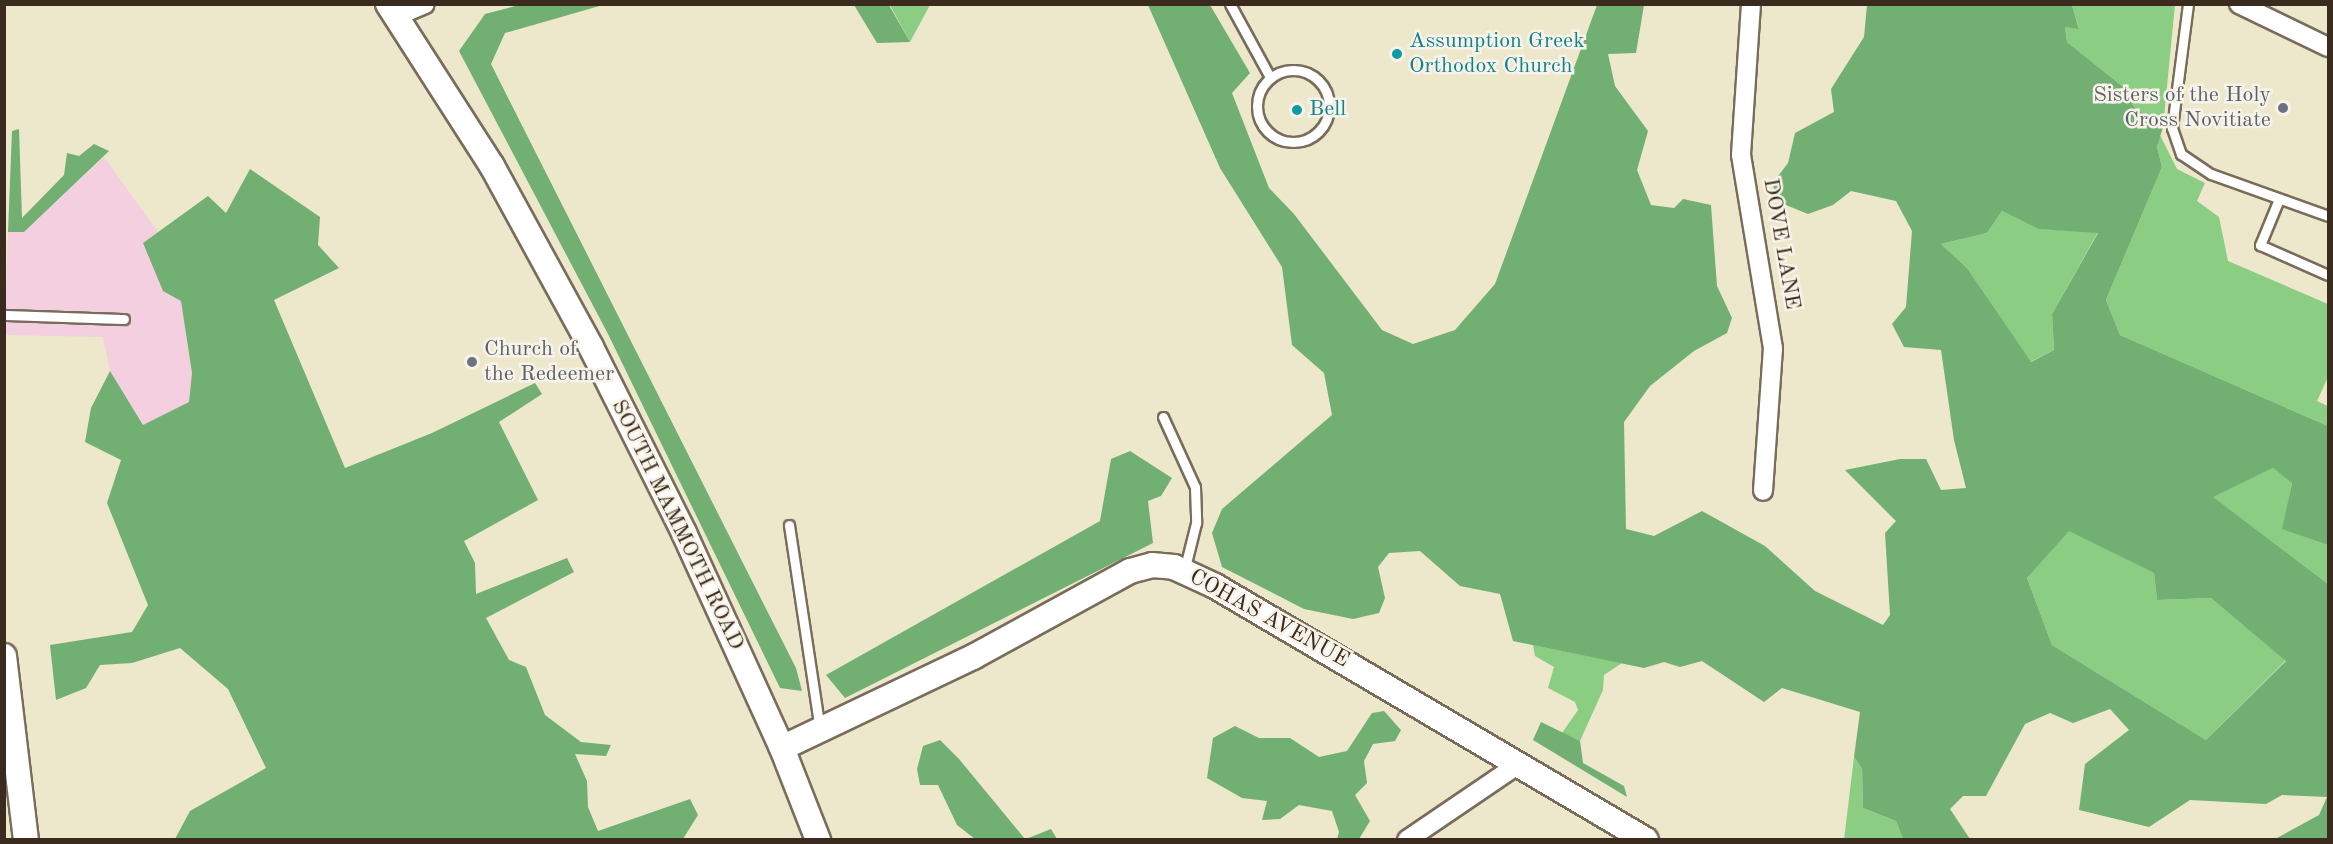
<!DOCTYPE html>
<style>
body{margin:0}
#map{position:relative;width:2333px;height:844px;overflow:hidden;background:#ede7cc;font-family:"Old Standard TT",serif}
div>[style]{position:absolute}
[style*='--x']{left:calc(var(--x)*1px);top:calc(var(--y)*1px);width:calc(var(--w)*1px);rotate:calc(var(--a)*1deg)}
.built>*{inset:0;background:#f3cfdf}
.green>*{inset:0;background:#8ccd84}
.forest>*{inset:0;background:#71b072}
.roads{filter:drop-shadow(2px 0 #796c5b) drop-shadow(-2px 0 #796c5b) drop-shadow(0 2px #796c5b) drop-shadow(0 -2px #796c5b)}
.lane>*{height:9px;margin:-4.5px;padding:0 4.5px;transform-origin:4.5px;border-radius:4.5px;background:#fff}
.lane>.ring{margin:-4.5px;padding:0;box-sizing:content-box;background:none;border:9px solid #fff;border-radius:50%}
.street>*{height:18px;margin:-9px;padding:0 9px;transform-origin:9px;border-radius:9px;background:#fff}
.secondary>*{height:24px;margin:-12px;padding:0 12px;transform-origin:12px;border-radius:12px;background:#fff}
.dots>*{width:16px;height:16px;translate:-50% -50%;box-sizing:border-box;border:3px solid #f7f3e8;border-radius:50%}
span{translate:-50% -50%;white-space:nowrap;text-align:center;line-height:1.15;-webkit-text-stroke:5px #f7f3e8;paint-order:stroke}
.culture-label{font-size:22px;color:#0d838f}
.left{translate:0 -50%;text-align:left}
.worship-label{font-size:22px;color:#5b616d}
.right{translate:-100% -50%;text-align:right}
.street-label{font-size:22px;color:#3b2a1e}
.frame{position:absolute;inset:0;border:6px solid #3b2a1e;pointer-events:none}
</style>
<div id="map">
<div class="built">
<i style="clip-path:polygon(104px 157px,158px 232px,143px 243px,181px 300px,192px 373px,189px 403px,143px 425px,110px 371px,103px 337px,5px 335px,8px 232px,24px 232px)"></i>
</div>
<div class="green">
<i style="clip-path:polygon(890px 5px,930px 5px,910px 42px)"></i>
<i style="clip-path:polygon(2072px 5px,2175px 5px,2163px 127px,2134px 107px,2122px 86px,2067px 42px,2065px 27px,2079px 28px)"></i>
<i style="clip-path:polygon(2160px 135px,2177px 169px,2205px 183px,2197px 201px,2219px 217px,2228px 261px,2328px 304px,2328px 377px,2317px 401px,2328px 406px,2328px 426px,2120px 335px,2106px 300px,2162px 167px,2157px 147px)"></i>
<i style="clip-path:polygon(2002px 211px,2038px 229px,2098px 232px,2052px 314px,2054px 350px,2030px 362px,1967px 268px,1941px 244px,1987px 233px)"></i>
<i style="clip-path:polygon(2273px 468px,2292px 482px,2283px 529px,2328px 545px,2328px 584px,2212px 497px)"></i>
<i style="clip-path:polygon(2069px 530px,2154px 573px,2157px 600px,2211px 598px,2286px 660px,2206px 740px,2052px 645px,2027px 578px)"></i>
<i style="clip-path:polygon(1533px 645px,1622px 663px,1604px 675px,1603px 690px,1580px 741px,1562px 733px,1578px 710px,1575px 702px,1548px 688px,1554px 667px,1535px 656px)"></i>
<i style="clip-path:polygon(1854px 757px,1862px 769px,1863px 808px,1896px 821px,1903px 839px,1844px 840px)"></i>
</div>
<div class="forest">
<i style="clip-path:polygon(523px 4px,603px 5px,505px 33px,491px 64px,796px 668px,802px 691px,780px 688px,608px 334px,459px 51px,485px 14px)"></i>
<i style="clip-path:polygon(854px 5px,889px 5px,910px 42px,877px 43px)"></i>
<i style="clip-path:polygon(evenodd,1148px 5px,1210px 5px,1250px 73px,1232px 93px,1269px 188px,1294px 214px,1382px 330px,1413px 344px,1455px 330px,1495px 284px,1597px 5px,1644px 5px,1636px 53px,1608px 54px,1615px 86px,1648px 131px,1637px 170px,1651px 205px,1674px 208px,1683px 199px,1711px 205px,1717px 286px,1732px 318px,1727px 333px,1694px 351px,1650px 386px,1624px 422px,1626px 529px,1654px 536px,1702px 511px,1765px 546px,1815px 591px,1883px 625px,1890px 615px,1885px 533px,1896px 521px,1845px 470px,1900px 459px,1926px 459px,1941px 490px,1966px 488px,1954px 440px,1941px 350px,1904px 347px,1892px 324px,1906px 307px,1912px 231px,1896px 201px,1851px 191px,1833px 205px,1808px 214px,1781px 203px,1772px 184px,1788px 163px,1795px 133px,1834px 112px,1831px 89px,1864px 37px,1867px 5px,2072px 5px,2079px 29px,2065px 27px,2067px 42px,2122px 86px,2134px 107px,2163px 127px,2157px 147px,2162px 167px,2106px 300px,2120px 335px,2328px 426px,2328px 545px,2282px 529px,2292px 483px,2273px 468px,2213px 497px,2328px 584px,2328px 839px,2275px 839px,2319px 815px,2327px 797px,2282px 795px,2266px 804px,2190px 800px,2149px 827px,2079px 810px,2085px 764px,2129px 730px,2110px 709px,2073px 723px,2050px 713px,2025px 724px,1986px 796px,1963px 796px,1950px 809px,1970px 839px,1903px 839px,1896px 821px,1863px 808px,1862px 769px,1854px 757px,1860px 712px,1782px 688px,1764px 702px,1702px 661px,1680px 667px,1664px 662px,1644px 668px,1513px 641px,1500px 594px,1460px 586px,1420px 551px,1389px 553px,1378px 567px,1385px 598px,1379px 613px,1353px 619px,1304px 609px,1222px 567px,1212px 533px,1222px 509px,1332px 415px,1324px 373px,1292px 345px,1282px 267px,1220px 168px,1148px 5px,2002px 211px,2038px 229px,2098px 233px,2052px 314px,2054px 350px,2031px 362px,1967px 268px,1941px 244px,1987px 233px,2002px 211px,1148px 5px,2069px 531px,2154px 573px,2157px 600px,2211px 598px,2286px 661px,2206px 740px,2052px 645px,2027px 578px,2069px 531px)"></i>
<i style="clip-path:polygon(19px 129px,22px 218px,64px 175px,67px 153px,79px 156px,94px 144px,109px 151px,24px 232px,8px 232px,12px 131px)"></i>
<i style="clip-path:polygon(250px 169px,320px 217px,318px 245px,339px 268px,274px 300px,345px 468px,432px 433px,535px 383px,542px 394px,499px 422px,538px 500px,464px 541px,475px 563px,476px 594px,567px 558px,574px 572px,486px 618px,509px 660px,526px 667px,545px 715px,581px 742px,611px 745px,606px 756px,575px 754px,587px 781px,588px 807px,598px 831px,690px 799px,698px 815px,683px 839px,175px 839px,190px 811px,266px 768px,228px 689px,180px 648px,132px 663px,100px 665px,86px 688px,56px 700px,50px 645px,132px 632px,148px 605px,107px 503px,121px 460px,85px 442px,91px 408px,110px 371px,143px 425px,189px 402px,192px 373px,181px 301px,163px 291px,143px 243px,208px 196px,226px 213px)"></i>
<i style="clip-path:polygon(1130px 451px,1172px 478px,1161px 496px,1148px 501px,1153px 543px,845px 698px,826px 675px,1100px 521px,1111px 459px)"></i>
<i style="clip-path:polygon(1384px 711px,1401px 730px,1395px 741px,1373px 744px,1364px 761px,1367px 783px,1355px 795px,1370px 821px,1359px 839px,1337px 839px,1339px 832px,1332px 811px,1299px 805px,1280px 819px,1262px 820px,1267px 801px,1242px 798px,1207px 778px,1213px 738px,1235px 726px,1259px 738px,1290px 738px,1319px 757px,1347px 751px,1372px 713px)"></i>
<i style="clip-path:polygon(1541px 722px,1580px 741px,1583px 763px,1624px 786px,1627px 797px,1533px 740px)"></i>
<i style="clip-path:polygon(940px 740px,959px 759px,1025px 839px,975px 839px,957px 825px,938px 785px,920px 785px,917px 769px,923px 746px)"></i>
<i style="clip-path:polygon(1051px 829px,1057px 839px,1026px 839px)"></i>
</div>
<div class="roads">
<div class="lane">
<i style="--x:1230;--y:4;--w:83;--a:61.3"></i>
<i style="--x:2188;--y:4;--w:125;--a:97.4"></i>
<i style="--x:2172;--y:128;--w:28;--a:71"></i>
<i style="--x:2181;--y:154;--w:36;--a:34"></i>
<i style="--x:2211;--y:174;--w:124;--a:19.7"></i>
<i class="ring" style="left:1257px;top:70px;width:63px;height:63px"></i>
<i style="--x:2279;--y:199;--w:50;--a:112.4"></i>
<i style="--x:2260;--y:245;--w:74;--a:23.8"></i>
<i style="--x:4;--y:315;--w:120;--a:1.9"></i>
<i style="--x:1163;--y:417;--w:77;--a:65.4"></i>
<i style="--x:1195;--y:487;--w:36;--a:88"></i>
<i style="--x:1196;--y:523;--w:49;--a:104"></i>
<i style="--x:789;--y:525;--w:207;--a:81.4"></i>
</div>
<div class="street">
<i style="--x:1751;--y:4;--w:151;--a:93.8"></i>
<i style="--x:1741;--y:155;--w:196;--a:80.6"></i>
<i style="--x:1773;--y:348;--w:143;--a:94"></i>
<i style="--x:2239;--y:4;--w:99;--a:25.8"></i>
<i style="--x:397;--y:16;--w:30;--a:-23"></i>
<i style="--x:1407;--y:840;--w:135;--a:-34.2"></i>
</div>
<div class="secondary">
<i style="--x:388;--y:4;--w:193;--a:57.3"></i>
<i style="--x:492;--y:166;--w:206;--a:61.3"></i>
<i style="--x:591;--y:347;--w:208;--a:63.4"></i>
<i style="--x:684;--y:533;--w:236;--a:65.5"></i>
<i style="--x:782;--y:748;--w:99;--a:68.6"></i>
<i style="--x:4;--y:656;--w:185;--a:83.2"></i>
<i style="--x:782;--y:748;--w:212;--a:-25.5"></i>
<i style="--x:973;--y:657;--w:179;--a:-28.7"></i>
<i style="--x:1130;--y:571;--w:23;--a:-15"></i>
<i style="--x:1152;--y:565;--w:22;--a:5"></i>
<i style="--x:1174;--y:567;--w:45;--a:24.9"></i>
<i style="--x:1215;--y:586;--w:500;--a:30.51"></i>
</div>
</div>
<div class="dots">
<i style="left:1397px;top:54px;background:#0f9aa8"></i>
<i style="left:2283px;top:108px;background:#6b7280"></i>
<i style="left:1297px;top:110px;background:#0f9aa8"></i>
<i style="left:472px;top:362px;background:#6b7280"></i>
</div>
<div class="culture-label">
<span class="left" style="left:1409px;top:54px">Assumption Greek<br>Orthodox Church</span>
<span class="left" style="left:1309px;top:110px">Bell</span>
</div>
<div class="worship-label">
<span class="right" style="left:2271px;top:108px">Sisters of the Holy<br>Cross Novitiate</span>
<span class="left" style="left:484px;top:362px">Church of<br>the Redeemer</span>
</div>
<div class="street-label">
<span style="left:1781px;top:244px;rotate:80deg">DOVE LANE</span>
<span style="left:677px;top:525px;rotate:64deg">SOUTH MAMMOTH ROAD</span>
<span style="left:1269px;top:619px;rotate:29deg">COHAS AVENUE</span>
</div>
<div class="frame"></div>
</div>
